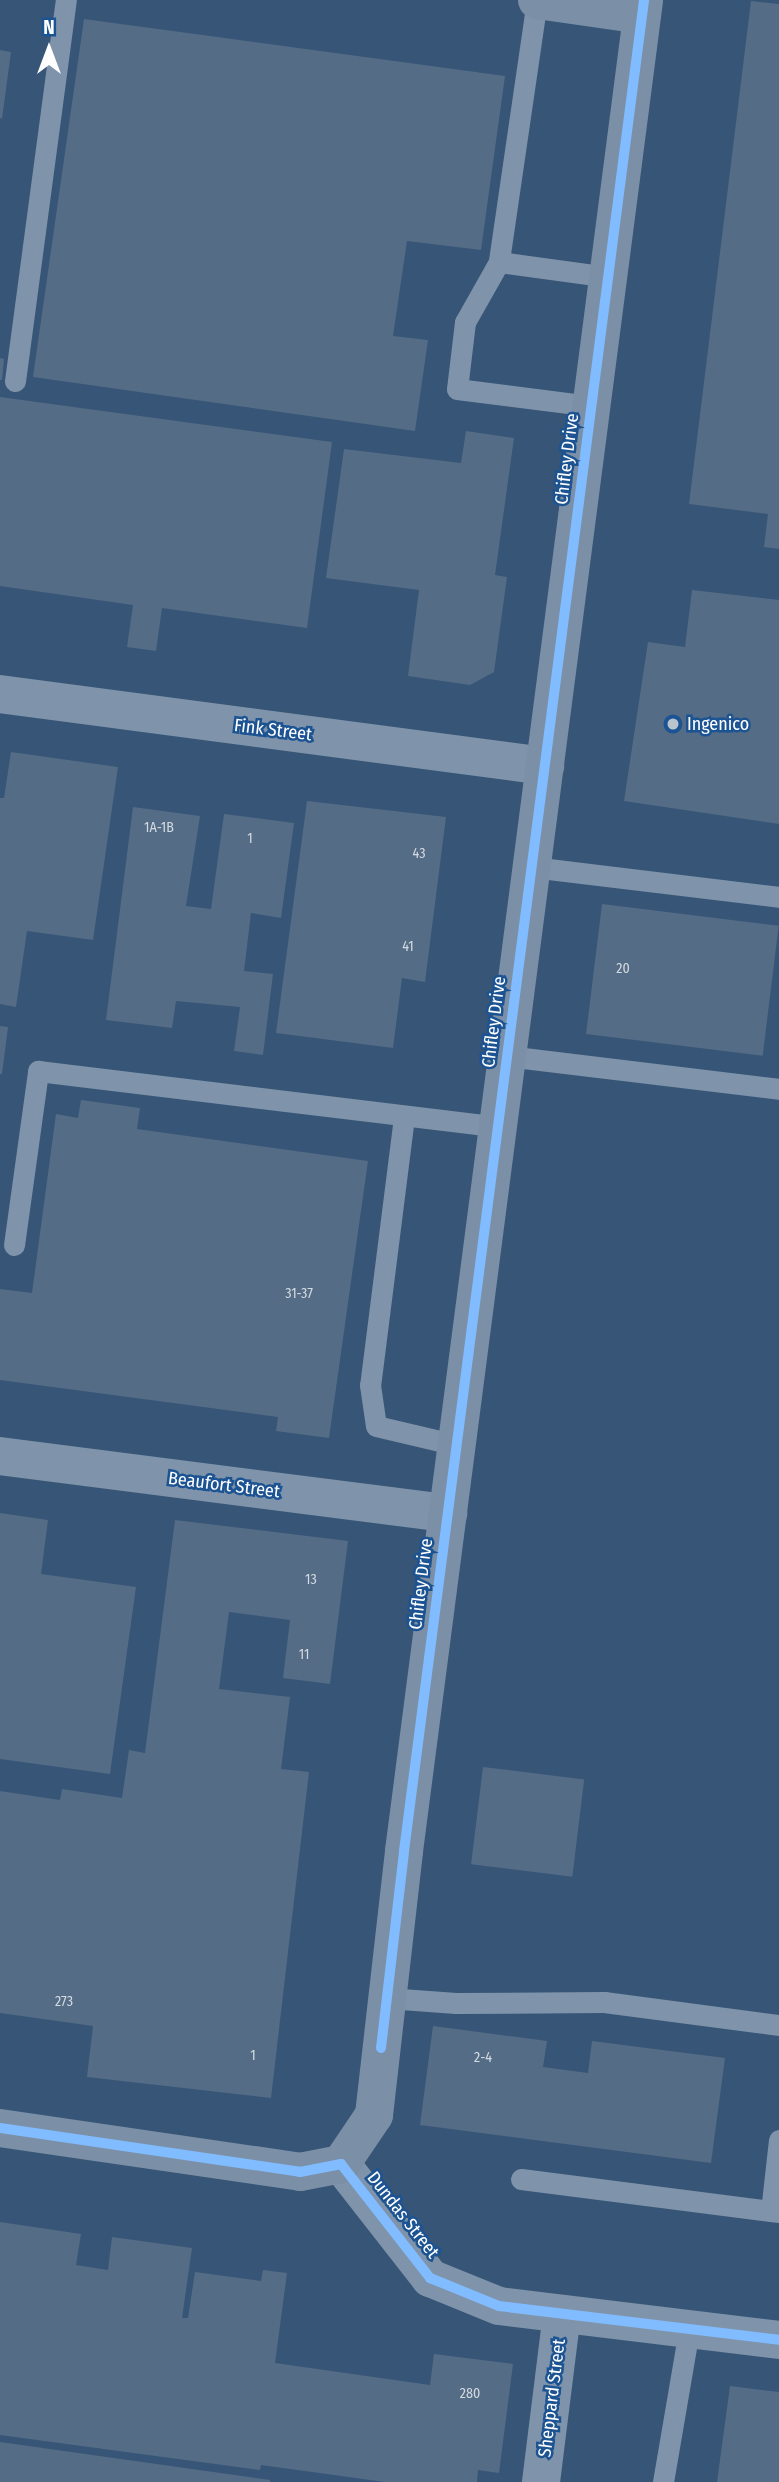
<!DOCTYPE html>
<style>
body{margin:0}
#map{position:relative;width:779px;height:2482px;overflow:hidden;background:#375577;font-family:"Fira Sans Condensed",sans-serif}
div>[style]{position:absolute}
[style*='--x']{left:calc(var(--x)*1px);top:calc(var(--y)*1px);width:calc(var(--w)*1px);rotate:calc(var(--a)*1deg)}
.building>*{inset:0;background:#546c86;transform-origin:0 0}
.lane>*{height:21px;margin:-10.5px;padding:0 10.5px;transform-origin:10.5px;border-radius:10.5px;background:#7f94aa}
.street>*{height:38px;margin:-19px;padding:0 19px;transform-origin:19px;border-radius:19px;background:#7f94aa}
.secondary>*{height:38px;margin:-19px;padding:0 19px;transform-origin:19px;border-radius:19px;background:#7b90a6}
.cycleway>*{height:10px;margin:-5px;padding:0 5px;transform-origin:5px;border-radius:5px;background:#80bcff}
.dots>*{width:19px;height:19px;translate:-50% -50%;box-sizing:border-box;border:4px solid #1c5392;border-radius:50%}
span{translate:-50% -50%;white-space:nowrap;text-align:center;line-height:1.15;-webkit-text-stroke:5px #1c5392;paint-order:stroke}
.number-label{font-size:14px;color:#d4dae1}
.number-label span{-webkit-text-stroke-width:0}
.street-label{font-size:18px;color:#fff}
.poi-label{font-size:18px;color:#fff}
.left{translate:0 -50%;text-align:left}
.north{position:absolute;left:14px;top:14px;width:70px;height:70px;-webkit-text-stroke:5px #1c5392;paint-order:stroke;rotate:0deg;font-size:19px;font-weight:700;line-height:28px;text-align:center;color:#fff}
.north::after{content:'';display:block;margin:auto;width:24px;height:32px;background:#fff;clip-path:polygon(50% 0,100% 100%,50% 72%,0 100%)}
</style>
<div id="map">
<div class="building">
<i style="clip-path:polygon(751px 1px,779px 4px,779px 549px,764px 547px,768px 514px,689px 504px)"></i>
<i style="clip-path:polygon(84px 19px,505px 76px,481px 250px,407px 241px,393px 336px,428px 340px,415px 431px,33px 377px)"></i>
<i style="clip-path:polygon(0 50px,11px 52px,2px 119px,0 118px)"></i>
<i style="clip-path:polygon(0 358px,4px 359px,2px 380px,0 380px)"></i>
<i style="clip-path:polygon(0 397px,332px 442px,307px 628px,162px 608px,156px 651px,127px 647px,133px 605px,0 586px)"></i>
<i style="clip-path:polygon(466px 431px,514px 438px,495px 575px,507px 577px,494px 672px,470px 685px,408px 676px,419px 590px,326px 578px,344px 449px,461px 463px)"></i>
<i style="clip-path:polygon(692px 590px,779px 600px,779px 824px,624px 801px,648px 642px,685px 647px)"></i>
<i style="clip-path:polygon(11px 752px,118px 767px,93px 940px,27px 931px,16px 1007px,0 1004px,0 798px,4px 798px)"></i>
<i style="clip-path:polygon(307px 801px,446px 817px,425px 982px,402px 978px,393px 1048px,276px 1033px)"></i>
<i style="clip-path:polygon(133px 807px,200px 816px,186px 906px,211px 909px,224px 814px,294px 823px,281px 918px,251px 913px,244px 971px,273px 974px,263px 1055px,234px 1051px,240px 1007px,176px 1001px,172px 1028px,106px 1020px)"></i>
<i style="left:602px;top:904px;width:178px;height:131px;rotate:7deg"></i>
<i style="clip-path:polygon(0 1026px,8px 1027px,2px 1074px,0 1074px)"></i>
<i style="clip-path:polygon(81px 1100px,140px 1108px,137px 1129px,368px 1161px,329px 1438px,276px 1431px,278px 1417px,0 1380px,0 1289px,32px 1293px,56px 1114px,78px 1118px)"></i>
<i style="clip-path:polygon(0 1513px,48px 1520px,41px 1574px,136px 1587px,110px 1774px,0 1759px)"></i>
<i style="clip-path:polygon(175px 1520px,348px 1541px,330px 1684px,283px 1678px,290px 1620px,229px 1612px,219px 1689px,290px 1697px,281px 1769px,309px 1772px,271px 2098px,87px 2077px,93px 2026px,0 2013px,0 1791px,60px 1800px,62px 1789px,122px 1798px,129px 1750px,145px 1753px)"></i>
<i style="left:483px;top:1767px;width:102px;height:98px;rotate:7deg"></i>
<i style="clip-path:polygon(433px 2026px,547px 2041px,543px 2067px,588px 2073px,592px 2041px,725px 2058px,711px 2163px,420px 2125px)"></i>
<i style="clip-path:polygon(0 2222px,81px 2234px,76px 2265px,108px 2270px,112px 2237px,192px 2248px,182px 2318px,188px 2318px,195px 2272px,261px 2281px,263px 2270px,287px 2273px,275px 2363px,430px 2385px,434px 2354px,513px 2364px,499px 2473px,478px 2470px,477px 2482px,385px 2482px,261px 2465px,260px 2470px,0 2435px)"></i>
<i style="clip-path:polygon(730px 2386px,779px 2392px,779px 2482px,717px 2482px)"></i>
<i style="clip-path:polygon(0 2442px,270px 2480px,270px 2482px,0 2482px)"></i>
</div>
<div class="lane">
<i style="--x:537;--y:0;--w:265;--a:98.3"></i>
<i style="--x:499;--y:262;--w:69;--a:119.5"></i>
<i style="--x:465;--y:322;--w:67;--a:96.8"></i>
<i style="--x:457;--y:389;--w:136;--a:7.2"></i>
<i style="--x:499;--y:262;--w:110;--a:7.8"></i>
<i style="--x:15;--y:381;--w:384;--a:-82.4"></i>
<i style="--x:532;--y:867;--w:249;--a:6.9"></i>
<i style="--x:507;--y:1056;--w:274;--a:6.9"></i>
<i style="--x:404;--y:1117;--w:270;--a:97.2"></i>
<i style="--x:370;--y:1385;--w:41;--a:81.7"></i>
<i style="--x:376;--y:1426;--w:83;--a:13.2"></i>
<i style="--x:14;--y:1245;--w:176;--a:-82.1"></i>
<i style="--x:38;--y:1071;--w:463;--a:6.9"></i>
<i style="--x:387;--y:1998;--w:69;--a:4.1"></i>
<i style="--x:456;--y:2003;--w:148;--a:-0.4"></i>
<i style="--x:604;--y:2002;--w:177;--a:7.5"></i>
<i style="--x:779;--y:2140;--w:71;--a:96.4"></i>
<i style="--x:771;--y:2211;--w:8;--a:7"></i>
<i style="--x:521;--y:2179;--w:252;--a:7.3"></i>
<i style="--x:663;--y:2482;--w:154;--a:-80.3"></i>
</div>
<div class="street">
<i style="--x:0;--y:694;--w:550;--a:7.53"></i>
<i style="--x:0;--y:1456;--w:452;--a:7.3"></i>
<i style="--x:341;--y:2164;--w:145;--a:52"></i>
<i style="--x:430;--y:2278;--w:74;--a:22.1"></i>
<i style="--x:499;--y:2306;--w:282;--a:6.9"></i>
<i style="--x:541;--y:2482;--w:169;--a:-82.9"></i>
</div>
<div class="secondary">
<i style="--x:537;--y:0;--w:106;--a:8.1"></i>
<i style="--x:0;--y:2128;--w:303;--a:8.3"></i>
<i style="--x:300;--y:2172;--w:42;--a:-11"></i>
<i style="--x:341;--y:2164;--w:59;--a:-56"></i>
<i style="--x:374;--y:2115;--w:266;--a:-83.5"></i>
<i style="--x:404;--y:1851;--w:1866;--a:-82.61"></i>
</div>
<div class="cycleway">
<i style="--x:381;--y:2048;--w:198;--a:-83.3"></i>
<i style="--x:404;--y:1851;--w:1866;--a:-82.61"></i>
<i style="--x:0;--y:2128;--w:303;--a:8.3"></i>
<i style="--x:300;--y:2172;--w:42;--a:-11"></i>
<i style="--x:341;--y:2164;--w:145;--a:52"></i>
<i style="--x:430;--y:2278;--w:74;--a:22.1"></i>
<i style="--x:499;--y:2306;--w:282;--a:6.9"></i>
</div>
<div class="dots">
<i style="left:673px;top:724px;background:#b9c4cf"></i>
</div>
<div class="number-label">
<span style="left:159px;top:828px">1A-1B</span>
<span style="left:250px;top:839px">1</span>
<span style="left:419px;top:854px">43</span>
<span style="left:408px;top:947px">41</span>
<span style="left:623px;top:969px">20</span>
<span style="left:299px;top:1294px">31-37</span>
<span style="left:311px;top:1580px">13</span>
<span style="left:304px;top:1655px">11</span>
<span style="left:64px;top:2002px">273</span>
<span style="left:253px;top:2056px">1</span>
<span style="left:483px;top:2058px">2-4</span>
<span style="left:470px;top:2394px">280</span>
</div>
<div class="street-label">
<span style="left:567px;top:459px;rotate:-83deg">Chifley Drive</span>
<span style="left:273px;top:730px;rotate:7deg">Fink Street</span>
<span style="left:494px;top:1022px;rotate:-83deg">Chifley Drive</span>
<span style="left:224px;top:1485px;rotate:7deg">Beaufort Street</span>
<span style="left:421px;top:1584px;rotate:-83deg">Chifley Drive</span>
<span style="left:403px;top:2215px;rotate:52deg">Dundas Street</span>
<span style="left:552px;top:2398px;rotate:-83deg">Sheppard Street</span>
</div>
<div class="poi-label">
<span class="left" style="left:687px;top:724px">Ingenico</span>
</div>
<div class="north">N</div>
</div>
